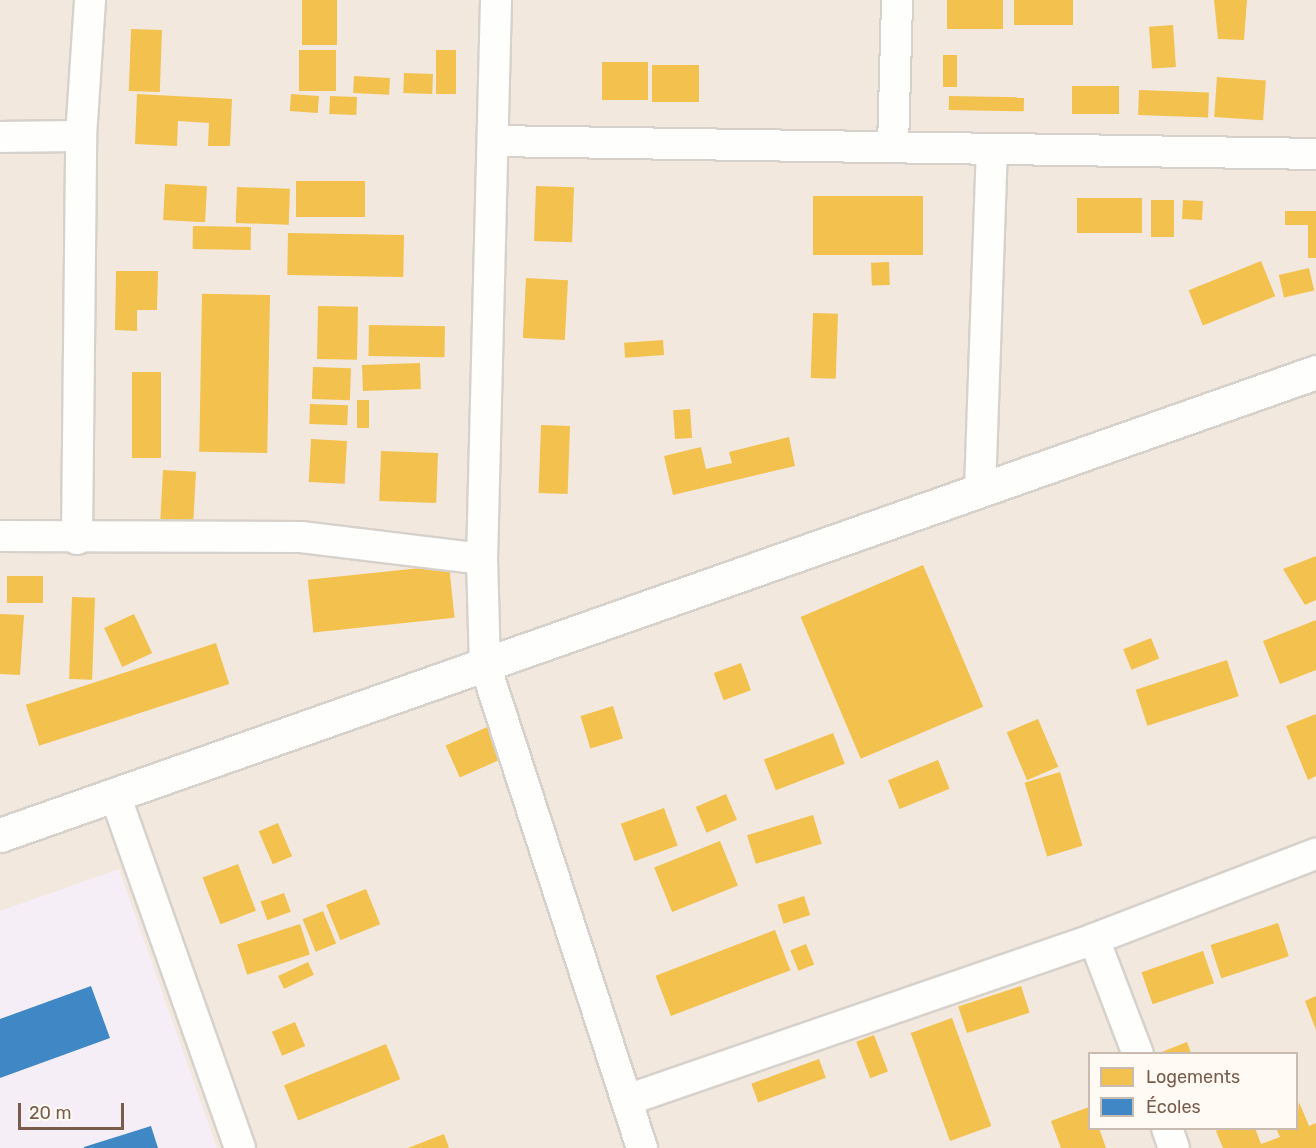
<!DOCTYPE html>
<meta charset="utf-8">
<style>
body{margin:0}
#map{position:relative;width:1316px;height:1148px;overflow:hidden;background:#f9f5f0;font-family:Rubik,sans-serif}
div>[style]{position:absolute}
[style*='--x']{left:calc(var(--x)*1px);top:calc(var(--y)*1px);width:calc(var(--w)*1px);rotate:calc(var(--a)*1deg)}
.residential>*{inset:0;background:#f2e8de}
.education>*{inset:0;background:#f6eef6}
.homes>*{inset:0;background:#f2c14e;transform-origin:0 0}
.schools>*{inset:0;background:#3f88c5}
.roads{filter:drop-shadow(2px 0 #d7d1cb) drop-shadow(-2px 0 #d7d1cb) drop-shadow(0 2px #d7d1cb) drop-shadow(0 -2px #d7d1cb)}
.minor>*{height:30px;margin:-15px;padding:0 15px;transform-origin:15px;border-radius:15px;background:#fefefd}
.tertiary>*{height:33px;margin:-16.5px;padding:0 16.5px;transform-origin:16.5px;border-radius:16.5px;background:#fefefd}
span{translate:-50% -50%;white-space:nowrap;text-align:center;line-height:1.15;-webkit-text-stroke:6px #fffaf3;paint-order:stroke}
.legend{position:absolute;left:1088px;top:1052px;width:210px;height:78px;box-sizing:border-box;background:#fffaf3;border:2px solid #cabbb1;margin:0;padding:8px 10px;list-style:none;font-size:18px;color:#7a5c4d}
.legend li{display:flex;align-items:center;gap:12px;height:30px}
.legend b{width:30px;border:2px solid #cabbb1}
.scale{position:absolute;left:18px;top:1103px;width:106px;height:27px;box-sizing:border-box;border:3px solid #7a5c4d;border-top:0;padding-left:8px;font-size:18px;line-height:21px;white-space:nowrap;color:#7a5c4d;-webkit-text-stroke:4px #fffaf3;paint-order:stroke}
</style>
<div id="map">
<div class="residential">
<i style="clip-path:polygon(evenodd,0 0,1316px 0,1316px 1148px,0 1148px,0 0,1090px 1054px,1296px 1054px,1296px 1128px,1090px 1128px,1090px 1054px)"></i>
</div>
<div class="education">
<i style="clip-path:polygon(119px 869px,217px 1148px,0 1148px,0 911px)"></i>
</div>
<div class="homes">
<i style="left:302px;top:0;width:35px;height:45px"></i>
<i style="left:947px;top:0;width:56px;height:29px"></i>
<i style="left:1014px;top:0;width:59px;height:25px"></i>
<i style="clip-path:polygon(1214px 0,1247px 0,1244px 40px,1218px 39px)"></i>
<i style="left:1173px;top:25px;width:42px;height:24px;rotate:86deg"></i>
<i style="left:131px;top:29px;width:31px;height:62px;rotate:2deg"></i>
<i style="left:299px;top:50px;width:37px;height:41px"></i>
<i style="left:436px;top:50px;width:20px;height:44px"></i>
<i style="left:943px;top:55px;width:14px;height:32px"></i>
<i style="left:602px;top:62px;width:46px;height:38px"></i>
<i style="left:652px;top:65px;width:47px;height:37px"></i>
<i style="left:404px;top:73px;width:29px;height:20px;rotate:2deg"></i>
<i style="left:354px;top:76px;width:36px;height:17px;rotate:3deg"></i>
<i style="left:1217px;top:77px;width:49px;height:40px;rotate:4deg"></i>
<i style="left:1072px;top:86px;width:47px;height:28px"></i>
<i style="left:1139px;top:90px;width:70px;height:25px;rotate:2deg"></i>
<i style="clip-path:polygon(137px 94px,232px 99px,230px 146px,208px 146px,209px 123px,178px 121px,177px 146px,135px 144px)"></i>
<i style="left:291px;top:94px;width:28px;height:17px;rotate:4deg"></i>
<i style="left:330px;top:96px;width:27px;height:18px;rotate:2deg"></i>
<i style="left:949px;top:96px;width:75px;height:14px;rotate:1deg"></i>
<i style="left:365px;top:181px;width:36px;height:69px;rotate:90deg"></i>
<i style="left:165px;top:184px;width:42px;height:36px;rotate:3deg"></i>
<i style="left:536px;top:186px;width:38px;height:55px;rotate:2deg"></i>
<i style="left:237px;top:187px;width:53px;height:36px;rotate:2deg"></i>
<i style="left:923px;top:196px;width:59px;height:110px;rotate:90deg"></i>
<i style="left:1142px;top:198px;width:35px;height:65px;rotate:90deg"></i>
<i style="left:1151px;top:200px;width:23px;height:37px"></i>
<i style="left:1183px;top:200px;width:20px;height:19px;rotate:3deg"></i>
<i style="clip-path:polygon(1285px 211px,1316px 211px,1316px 258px,1308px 258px,1308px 225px,1285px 225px)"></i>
<i style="left:193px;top:226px;width:58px;height:23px;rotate:1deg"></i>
<i style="left:288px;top:233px;width:116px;height:42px;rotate:1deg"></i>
<i style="left:1261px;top:261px;width:38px;height:78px;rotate:68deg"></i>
<i style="left:889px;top:262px;width:23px;height:18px;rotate:88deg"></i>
<i style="left:1309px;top:268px;width:23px;height:31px;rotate:77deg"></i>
<i style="clip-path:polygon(116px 271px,158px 271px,157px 310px,137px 310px,137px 331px,115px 330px)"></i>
<i style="left:526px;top:278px;width:42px;height:60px;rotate:3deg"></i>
<i style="left:270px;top:295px;width:158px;height:68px;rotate:91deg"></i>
<i style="left:318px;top:306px;width:40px;height:53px;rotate:1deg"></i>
<i style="left:813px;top:313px;width:25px;height:65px;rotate:2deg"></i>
<i style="left:369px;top:325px;width:76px;height:31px;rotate:1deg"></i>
<i style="left:663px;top:340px;width:15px;height:39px;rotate:86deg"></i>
<i style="left:420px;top:363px;width:26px;height:58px;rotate:88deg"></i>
<i style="left:313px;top:367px;width:38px;height:32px;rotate:2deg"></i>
<i style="left:132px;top:372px;width:29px;height:86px"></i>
<i style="left:357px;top:400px;width:12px;height:28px"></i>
<i style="left:310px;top:404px;width:38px;height:20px;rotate:2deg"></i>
<i style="left:690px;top:409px;width:29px;height:17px;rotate:86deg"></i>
<i style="left:541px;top:425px;width:29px;height:68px;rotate:2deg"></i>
<i style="clip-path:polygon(789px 437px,795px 466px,673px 495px,664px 456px,701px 447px,706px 469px,732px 463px,729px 452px)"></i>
<i style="left:311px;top:439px;width:36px;height:43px;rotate:3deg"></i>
<i style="left:381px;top:451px;width:57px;height:50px;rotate:2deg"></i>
<i style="left:163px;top:470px;width:33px;height:53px;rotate:3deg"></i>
<i style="clip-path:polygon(1316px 556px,1316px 600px,1305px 605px,1283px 569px)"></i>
<i style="left:449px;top:565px;width:53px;height:142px;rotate:84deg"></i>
<i style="left:923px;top:565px;width:154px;height:133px;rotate:67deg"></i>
<i style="left:7px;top:576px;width:36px;height:27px"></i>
<i style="left:72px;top:597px;width:23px;height:82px;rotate:2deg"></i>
<i style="clip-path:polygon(0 614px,24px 615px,20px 675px,0 674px)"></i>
<i style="left:134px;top:614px;width:43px;height:33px;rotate:65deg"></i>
<i style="clip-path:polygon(1316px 620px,1316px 670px,1280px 684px,1263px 641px)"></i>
<i style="left:1151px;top:638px;width:22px;height:30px;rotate:68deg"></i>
<i style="left:216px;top:643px;width:43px;height:200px;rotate:72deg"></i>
<i style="left:1227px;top:660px;width:38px;height:96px;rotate:72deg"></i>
<i style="left:741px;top:663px;width:29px;height:29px;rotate:70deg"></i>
<i style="left:613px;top:706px;width:34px;height:34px;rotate:73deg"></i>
<i style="clip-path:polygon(1316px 714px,1316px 776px,1308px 780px,1286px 726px)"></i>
<i style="left:1038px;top:719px;width:52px;height:34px;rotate:67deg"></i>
<i style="left:494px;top:724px;width:35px;height:53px;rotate:66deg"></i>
<i style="left:833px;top:733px;width:33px;height:74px;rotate:69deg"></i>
<i style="left:938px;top:760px;width:31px;height:54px;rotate:68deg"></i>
<i style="left:1060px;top:772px;width:77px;height:37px;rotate:73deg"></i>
<i style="left:726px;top:794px;width:28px;height:33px;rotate:67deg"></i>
<i style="left:664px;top:808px;width:40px;height:46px;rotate:70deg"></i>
<i style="left:813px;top:815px;width:30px;height:69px;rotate:73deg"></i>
<i style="left:278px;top:823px;width:36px;height:21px;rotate:67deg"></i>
<i style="left:720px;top:841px;width:48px;height:71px;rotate:68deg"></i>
<i style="left:238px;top:864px;width:50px;height:38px;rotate:69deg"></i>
<i style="left:366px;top:889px;width:38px;height:43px;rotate:68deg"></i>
<i style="left:284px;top:893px;width:20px;height:25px;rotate:70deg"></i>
<i style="left:804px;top:896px;width:20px;height:28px;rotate:72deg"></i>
<i style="left:323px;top:911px;width:35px;height:22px;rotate:68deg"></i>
<i style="left:1278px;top:923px;width:35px;height:71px;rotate:72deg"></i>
<i style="left:300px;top:924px;width:32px;height:66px;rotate:72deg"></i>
<i style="left:775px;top:930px;width:43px;height:128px;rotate:69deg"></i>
<i style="left:806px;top:944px;width:22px;height:17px;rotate:68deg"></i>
<i style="left:1203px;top:951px;width:34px;height:65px;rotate:71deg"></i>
<i style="left:308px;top:962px;width:14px;height:33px;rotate:65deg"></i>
<i style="left:1021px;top:986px;width:28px;height:66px;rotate:72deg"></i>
<i style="clip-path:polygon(1316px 996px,1316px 1030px,1305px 1001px)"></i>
<i style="left:952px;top:1018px;width:115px;height:44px;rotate:70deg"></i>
<i style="left:295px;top:1022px;width:26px;height:25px;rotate:67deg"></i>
<i style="left:874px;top:1035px;width:39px;height:19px;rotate:69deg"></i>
<i style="clip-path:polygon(1187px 1042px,1191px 1053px,1159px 1053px)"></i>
<i style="left:386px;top:1044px;width:38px;height:110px;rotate:68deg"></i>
<i style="left:819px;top:1059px;width:20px;height:72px;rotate:70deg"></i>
<i style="clip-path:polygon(1299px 1102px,1309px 1126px,1316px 1123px,1316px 1148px,1223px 1148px,1216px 1131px,1223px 1128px,1255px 1128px,1261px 1144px,1280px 1137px,1276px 1128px,1296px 1128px)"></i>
<i style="clip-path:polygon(1089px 1107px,1089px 1128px,1099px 1128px,1106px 1148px,1061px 1148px,1051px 1121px)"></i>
<i style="clip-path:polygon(444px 1134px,449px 1148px,408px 1148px)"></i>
</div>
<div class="schools">
<i style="clip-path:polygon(91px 986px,110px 1038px,0 1078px,0 1019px)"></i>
<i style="clip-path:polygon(151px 1126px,158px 1148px,84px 1148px,84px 1147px)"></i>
</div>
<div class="roads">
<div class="minor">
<i style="--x:496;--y:0;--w:559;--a:91.43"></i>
<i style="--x:482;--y:559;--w:106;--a:88.4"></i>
<i style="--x:485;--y:665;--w:508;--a:71.99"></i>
<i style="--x:0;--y:137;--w:81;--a:-0.7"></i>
<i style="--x:493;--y:141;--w:823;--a:0.9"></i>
<i style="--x:893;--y:146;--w:146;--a:-88.4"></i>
<i style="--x:980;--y:490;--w:341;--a:-88"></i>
<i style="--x:0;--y:536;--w:301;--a:0.2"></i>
<i style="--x:301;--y:537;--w:182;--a:6.9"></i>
<i style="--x:77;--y:539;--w:403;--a:-89.4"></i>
<i style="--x:81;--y:136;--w:136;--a:-86.2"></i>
<i style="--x:115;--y:795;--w:374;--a:70.5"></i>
<i style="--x:1094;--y:939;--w:123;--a:69.1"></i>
<i style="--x:627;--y:1100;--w:494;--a:-19"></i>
<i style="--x:1094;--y:939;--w:238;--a:-21"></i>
<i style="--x:1167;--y:1128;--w:21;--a:71"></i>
</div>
<div class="tertiary">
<i style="--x:0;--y:835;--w:1395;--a:-19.38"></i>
</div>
</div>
<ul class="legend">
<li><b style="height:16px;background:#f2c14e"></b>Logements</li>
<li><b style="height:16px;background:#3f88c5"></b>Écoles</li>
</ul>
<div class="scale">20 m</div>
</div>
